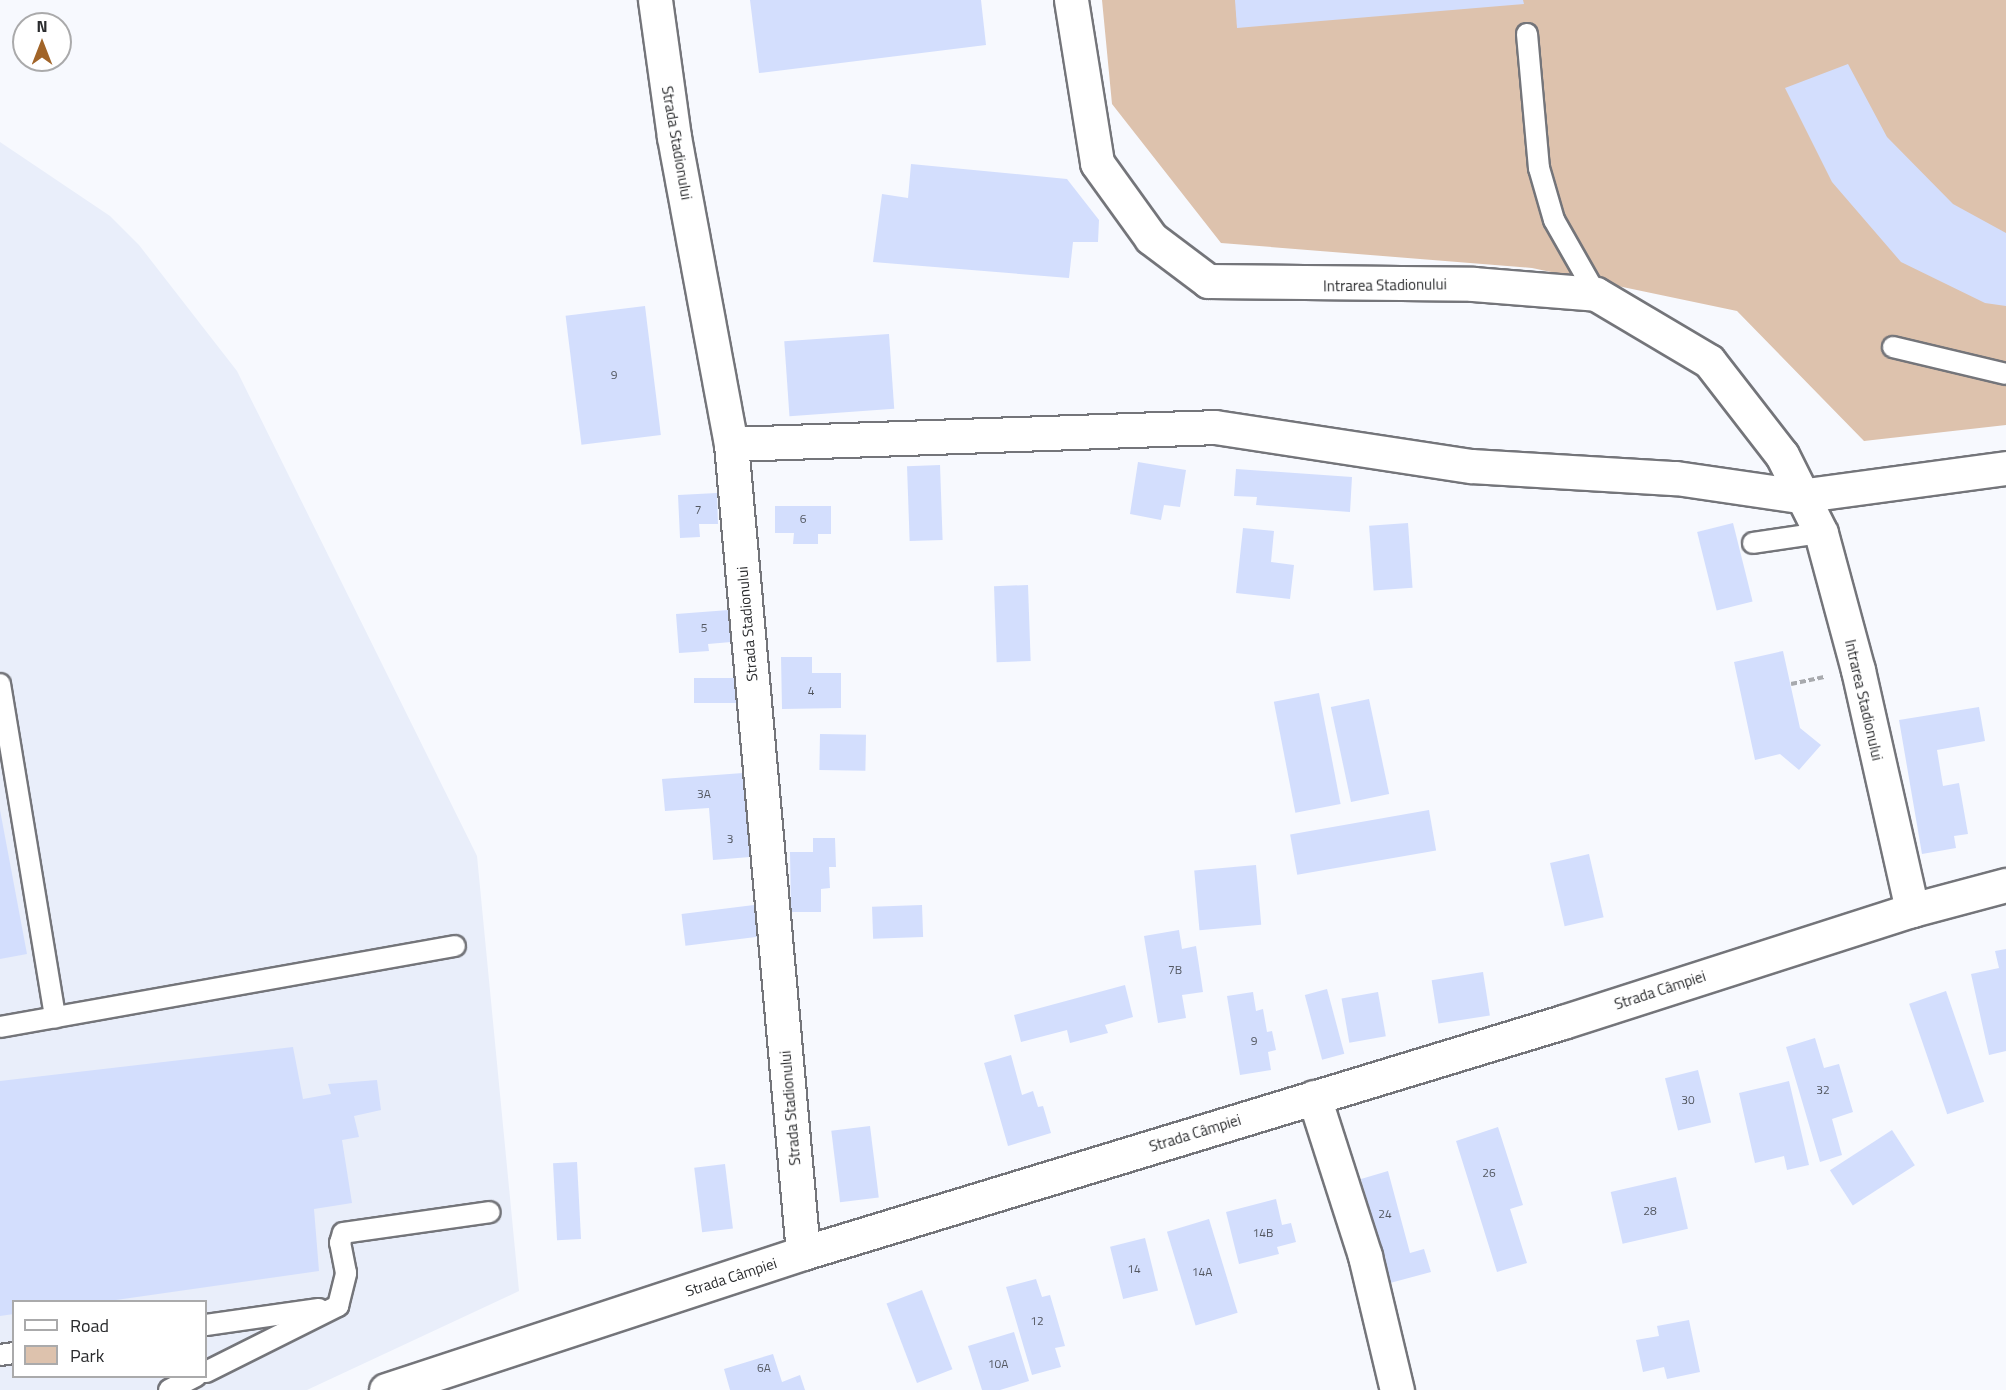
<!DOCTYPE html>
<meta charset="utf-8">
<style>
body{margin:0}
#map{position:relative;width:2006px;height:1390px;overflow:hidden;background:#f7f9fe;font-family:"Titillium Web",sans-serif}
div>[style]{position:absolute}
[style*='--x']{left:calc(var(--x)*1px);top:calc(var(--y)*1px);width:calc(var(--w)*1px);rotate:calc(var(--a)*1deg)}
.built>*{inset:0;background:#e9eefa}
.green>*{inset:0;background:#ddc2ad}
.building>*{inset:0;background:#d3defd;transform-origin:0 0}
.path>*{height:4px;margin-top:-2px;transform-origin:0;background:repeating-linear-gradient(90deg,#a8aaae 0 6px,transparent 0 9px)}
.roads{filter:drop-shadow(2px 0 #74757a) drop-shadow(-2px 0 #74757a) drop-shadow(0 2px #74757a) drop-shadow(0 -2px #74757a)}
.lane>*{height:20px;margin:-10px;padding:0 10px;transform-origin:10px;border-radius:10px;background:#fff}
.street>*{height:33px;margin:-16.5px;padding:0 16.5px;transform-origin:16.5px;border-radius:16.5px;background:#fff}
.primary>*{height:33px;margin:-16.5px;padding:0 16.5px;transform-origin:16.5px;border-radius:16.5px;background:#fff}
span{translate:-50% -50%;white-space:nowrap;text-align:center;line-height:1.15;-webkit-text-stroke:4.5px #fff;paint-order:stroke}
.number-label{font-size:12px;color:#545861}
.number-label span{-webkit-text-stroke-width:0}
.street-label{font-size:15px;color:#2a2b2d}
.legend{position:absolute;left:12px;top:1300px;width:195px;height:78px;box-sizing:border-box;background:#fff;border:2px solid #aaaaab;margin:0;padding:8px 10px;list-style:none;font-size:18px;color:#2a2b2d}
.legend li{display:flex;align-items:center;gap:12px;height:30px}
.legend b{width:30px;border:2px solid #aaaaab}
.north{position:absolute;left:12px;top:12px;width:60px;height:60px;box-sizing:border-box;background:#fff;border:2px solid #aaaaab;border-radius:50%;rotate:0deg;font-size:16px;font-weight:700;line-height:24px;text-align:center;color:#2a2b2d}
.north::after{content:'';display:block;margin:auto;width:21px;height:27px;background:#a16428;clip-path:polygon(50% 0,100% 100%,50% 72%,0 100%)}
</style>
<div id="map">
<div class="built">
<i style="clip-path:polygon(evenodd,0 142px,110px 216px,139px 245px,237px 371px,477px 856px,519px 1291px,307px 1390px,0 1390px,0 142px,14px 1302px,206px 1302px,206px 1376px,14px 1376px,14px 1302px)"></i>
</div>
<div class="green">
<i style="clip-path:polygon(1102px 0,2006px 0,2006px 425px,1864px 441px,1737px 311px,1532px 268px,1221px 243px,1112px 104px)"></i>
</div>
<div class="building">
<i style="clip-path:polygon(750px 0,981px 0,986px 45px,759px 73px)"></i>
<i style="clip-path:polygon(1235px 0,1523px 0,1524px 4px,1237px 28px)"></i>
<i style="clip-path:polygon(1848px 64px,1887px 137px,1953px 204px,2006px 233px,2006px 306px,1985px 303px,1901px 262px,1832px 182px,1785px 88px)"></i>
<i style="clip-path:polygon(911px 164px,1067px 179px,1099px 220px,1098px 242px,1073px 242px,1069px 278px,873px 262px,882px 194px,908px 198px)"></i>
<i style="left:645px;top:306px;width:130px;height:80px;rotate:83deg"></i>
<i style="left:889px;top:334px;width:75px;height:105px;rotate:86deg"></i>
<i style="clip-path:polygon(1138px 462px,1186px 470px,1180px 507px,1164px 505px,1161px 520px,1130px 514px)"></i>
<i style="left:940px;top:465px;width:75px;height:33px;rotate:88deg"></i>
<i style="clip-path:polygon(1236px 469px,1352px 477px,1350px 512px,1256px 505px,1257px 497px,1234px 496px)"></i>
<i style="clip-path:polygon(717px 493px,718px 524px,699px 524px,700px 537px,680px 538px,678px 495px)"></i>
<i style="clip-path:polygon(775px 506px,831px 506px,831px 534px,818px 534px,818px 544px,793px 544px,794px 533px,775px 533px)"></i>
<i style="left:1408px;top:523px;width:65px;height:39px;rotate:86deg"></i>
<i style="left:1733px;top:523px;width:81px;height:37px;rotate:76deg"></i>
<i style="clip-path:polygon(1243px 528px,1274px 531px,1271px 562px,1294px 565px,1290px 599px,1236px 593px)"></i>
<i style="left:1028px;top:585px;width:76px;height:34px;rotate:88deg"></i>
<i style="clip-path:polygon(729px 610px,731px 642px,708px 644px,709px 651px,679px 653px,676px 614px)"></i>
<i style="clip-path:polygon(1783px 651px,1800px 728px,1821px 745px,1799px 770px,1780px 754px,1755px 760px,1734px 662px)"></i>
<i style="clip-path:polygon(781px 657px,812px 657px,812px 673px,841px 673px,841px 708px,782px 709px)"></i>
<i style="left:694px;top:678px;width:45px;height:25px"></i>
<i style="left:1319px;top:693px;width:113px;height:46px;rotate:79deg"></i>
<i style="left:1369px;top:699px;width:97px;height:39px;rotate:78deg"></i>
<i style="clip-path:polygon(1979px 707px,1985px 741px,1937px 750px,1943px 786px,1959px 783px,1968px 834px,1954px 836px,1956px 848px,1922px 854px,1899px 720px)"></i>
<i style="left:820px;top:734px;width:46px;height:36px;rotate:1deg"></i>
<i style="clip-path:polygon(743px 773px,750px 857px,713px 860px,709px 808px,665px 811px,662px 779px)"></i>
<i style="clip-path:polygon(0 810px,27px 954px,0 959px)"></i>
<i style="left:1429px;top:810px;width:41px;height:141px;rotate:80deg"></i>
<i style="clip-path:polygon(813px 838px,835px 838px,836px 867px,829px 867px,830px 888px,821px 889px,821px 912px,791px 912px,790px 852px,813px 852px)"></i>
<i style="left:1589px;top:854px;width:65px;height:40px;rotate:77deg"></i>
<i style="left:1256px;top:865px;width:60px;height:62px;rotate:85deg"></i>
<i style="left:754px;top:905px;width:32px;height:73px;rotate:83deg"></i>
<i style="left:922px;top:905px;width:32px;height:50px;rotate:88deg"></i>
<i style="clip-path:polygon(1179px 930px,1182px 949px,1196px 946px,1203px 992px,1182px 995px,1186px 1018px,1158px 1023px,1144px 936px)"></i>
<i style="clip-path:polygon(2006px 949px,2006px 1051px,1989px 1055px,1971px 974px,1999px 968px,1995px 951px)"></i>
<i style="left:1483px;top:972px;width:44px;height:52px;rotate:81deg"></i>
<i style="clip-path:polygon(1125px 985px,1133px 1017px,1105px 1025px,1108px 1033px,1070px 1043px,1067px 1030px,1021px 1042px,1014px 1015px)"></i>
<i style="left:1327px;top:989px;width:67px;height:23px;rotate:75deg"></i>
<i style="left:1946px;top:991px;width:117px;height:39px;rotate:71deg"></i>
<i style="clip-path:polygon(1253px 992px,1256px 1011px,1263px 1009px,1267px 1032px,1272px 1031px,1276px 1050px,1268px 1052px,1271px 1070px,1240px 1075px,1227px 996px)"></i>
<i style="left:1378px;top:992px;width:45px;height:37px;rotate:80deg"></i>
<i style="clip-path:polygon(1815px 1038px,1824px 1068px,1839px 1064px,1853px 1112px,1832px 1119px,1842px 1155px,1820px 1162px,1786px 1047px)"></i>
<i style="clip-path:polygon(293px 1047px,303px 1099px,331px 1094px,328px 1084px,377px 1080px,381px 1110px,354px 1116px,359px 1137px,342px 1140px,352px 1203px,314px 1209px,319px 1271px,102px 1302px,14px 1302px,14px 1314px,0 1316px,0 1081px)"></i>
<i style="clip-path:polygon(1011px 1055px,1022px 1095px,1033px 1091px,1038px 1107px,1043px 1106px,1051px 1133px,1008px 1146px,984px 1063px)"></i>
<i style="left:1698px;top:1070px;width:54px;height:34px;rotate:76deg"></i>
<i style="clip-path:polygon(1789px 1081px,1809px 1165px,1787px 1170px,1784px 1156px,1755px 1163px,1739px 1093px)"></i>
<i style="left:870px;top:1126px;width:72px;height:39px;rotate:83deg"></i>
<i style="clip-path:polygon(1498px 1127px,1523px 1205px,1510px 1209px,1527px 1263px,1497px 1272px,1456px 1141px)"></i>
<i style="left:1892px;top:1130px;width:42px;height:74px;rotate:57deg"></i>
<i style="left:577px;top:1162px;width:77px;height:24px;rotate:87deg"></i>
<i style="left:725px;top:1164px;width:65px;height:31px;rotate:83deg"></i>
<i style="clip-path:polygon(1388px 1171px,1410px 1253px,1424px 1249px,1431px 1272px,1390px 1283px,1361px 1179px)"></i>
<i style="left:1676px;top:1177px;width:53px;height:67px;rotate:77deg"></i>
<i style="clip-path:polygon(1276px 1199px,1282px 1225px,1291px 1223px,1296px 1242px,1277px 1247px,1279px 1254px,1239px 1264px,1226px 1212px)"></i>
<i style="left:1209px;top:1219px;width:98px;height:44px;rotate:73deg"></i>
<i style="left:1145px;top:1238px;width:54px;height:36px;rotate:76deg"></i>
<i style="clip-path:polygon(1036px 1279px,1042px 1297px,1050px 1295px,1065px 1346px,1055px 1348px,1061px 1367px,1032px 1375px,1006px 1287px)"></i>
<i style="left:922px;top:1290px;width:85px;height:38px;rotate:69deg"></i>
<i style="clip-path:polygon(1689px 1320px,1700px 1372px,1667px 1379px,1664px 1367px,1643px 1372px,1636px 1340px,1659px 1336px,1657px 1326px)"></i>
<i style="clip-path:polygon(1014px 1332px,1029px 1381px,1000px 1390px,982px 1390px,968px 1346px)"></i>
<i style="clip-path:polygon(773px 1354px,782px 1382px,800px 1375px,805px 1390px,730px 1390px,724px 1369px)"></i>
</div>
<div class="path">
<i style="--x:1791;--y:684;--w:35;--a:-12"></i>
</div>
<div class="roads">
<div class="lane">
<i style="--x:1527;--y:34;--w:135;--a:84.9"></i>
<i style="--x:1539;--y:168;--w:54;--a:73.9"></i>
<i style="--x:1554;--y:220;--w:85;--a:60.4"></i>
<i style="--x:1893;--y:347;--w:116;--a:13.4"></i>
<i style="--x:1753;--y:543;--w:69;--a:-8.4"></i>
<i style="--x:0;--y:684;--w:338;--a:80.6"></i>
<i style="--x:0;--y:1027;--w:462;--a:-10.1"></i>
<i style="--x:338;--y:1306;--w:34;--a:-76"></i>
<i style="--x:346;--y:1273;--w:31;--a:-101"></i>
<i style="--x:340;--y:1243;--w:10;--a:-73"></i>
<i style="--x:343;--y:1233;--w:148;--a:-8.1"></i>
<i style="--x:206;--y:1325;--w:114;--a:-8.1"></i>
<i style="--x:0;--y:1355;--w:14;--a:-8"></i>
<i style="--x:206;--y:1372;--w:148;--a:-26.6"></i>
<i style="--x:169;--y:1390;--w:30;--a:-27"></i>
</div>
<div class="street">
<i style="--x:655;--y:0;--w:138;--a:82.1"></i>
<i style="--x:674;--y:137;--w:312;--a:79.5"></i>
<i style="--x:731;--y:444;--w:812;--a:84.91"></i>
<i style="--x:1071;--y:0;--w:165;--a:80.9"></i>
<i style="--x:1097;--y:163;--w:92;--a:54.2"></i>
<i style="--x:1151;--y:238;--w:71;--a:37"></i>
<i style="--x:1208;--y:281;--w:265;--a:0.6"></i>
<i style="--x:1473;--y:284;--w:123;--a:4.6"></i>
<i style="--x:1596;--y:294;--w:131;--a:30.7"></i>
<i style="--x:1709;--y:361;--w:119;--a:52.2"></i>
<i style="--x:1782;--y:455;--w:87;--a:63.4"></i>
<i style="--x:1821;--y:533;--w:142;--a:74.9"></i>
<i style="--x:1858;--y:670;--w:246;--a:77.3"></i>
<i style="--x:731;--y:444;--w:484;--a:-2"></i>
<i style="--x:1215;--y:427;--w:259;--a:8.7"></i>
<i style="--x:1471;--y:466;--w:205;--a:3.4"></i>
<i style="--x:1676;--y:478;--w:124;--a:8.3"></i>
<i style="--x:1799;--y:496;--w:209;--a:-7.7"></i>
<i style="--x:1314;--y:1097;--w:167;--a:72.2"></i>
<i style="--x:1365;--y:1256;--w:138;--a:76.6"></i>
</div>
<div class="primary">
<i style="--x:386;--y:1390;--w:439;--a:-18.2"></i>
<i style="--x:803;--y:1253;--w:794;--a:-16.91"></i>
<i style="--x:1563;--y:1022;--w:367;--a:-17.8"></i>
<i style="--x:1912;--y:910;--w:97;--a:-14.9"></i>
</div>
</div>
<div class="number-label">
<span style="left:614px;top:375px">9</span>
<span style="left:698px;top:510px">7</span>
<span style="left:803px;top:519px">6</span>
<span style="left:704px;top:628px">5</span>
<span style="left:811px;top:691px">4</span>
<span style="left:704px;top:794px">3A</span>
<span style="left:730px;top:839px">3</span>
<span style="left:1175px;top:970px">7B</span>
<span style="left:1254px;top:1041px">9</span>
<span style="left:1823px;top:1090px">32</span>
<span style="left:1688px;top:1100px">30</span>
<span style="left:1489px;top:1173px">26</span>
<span style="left:1650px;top:1211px">28</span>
<span style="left:1385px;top:1214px">24</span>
<span style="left:1263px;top:1233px">14B</span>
<span style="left:1134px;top:1269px">14</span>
<span style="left:1202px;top:1272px">14A</span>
<span style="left:1037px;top:1321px">12</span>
<span style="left:998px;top:1364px">10A</span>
<span style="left:764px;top:1368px">6A</span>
</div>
<div class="street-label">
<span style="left:677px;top:143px;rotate:80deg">Strada Stadionului</span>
<span style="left:1385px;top:285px;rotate:-1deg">Intrarea Stadionului</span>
<span style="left:747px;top:624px;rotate:-95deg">Strada Stadionului</span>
<span style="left:1864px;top:700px;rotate:77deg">Intrarea Stadionului</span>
<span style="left:1660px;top:990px;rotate:-18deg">Strada Câmpiei</span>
<span style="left:790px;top:1108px;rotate:-95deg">Strada Stadionului</span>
<span style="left:1195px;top:1133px;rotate:-17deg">Strada Câmpiei</span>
<span style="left:731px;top:1277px;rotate:-18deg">Strada Câmpiei</span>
</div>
<ul class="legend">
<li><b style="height:8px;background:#fff"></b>Road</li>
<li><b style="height:16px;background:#ddc2ad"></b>Park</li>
</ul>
<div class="north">N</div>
</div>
